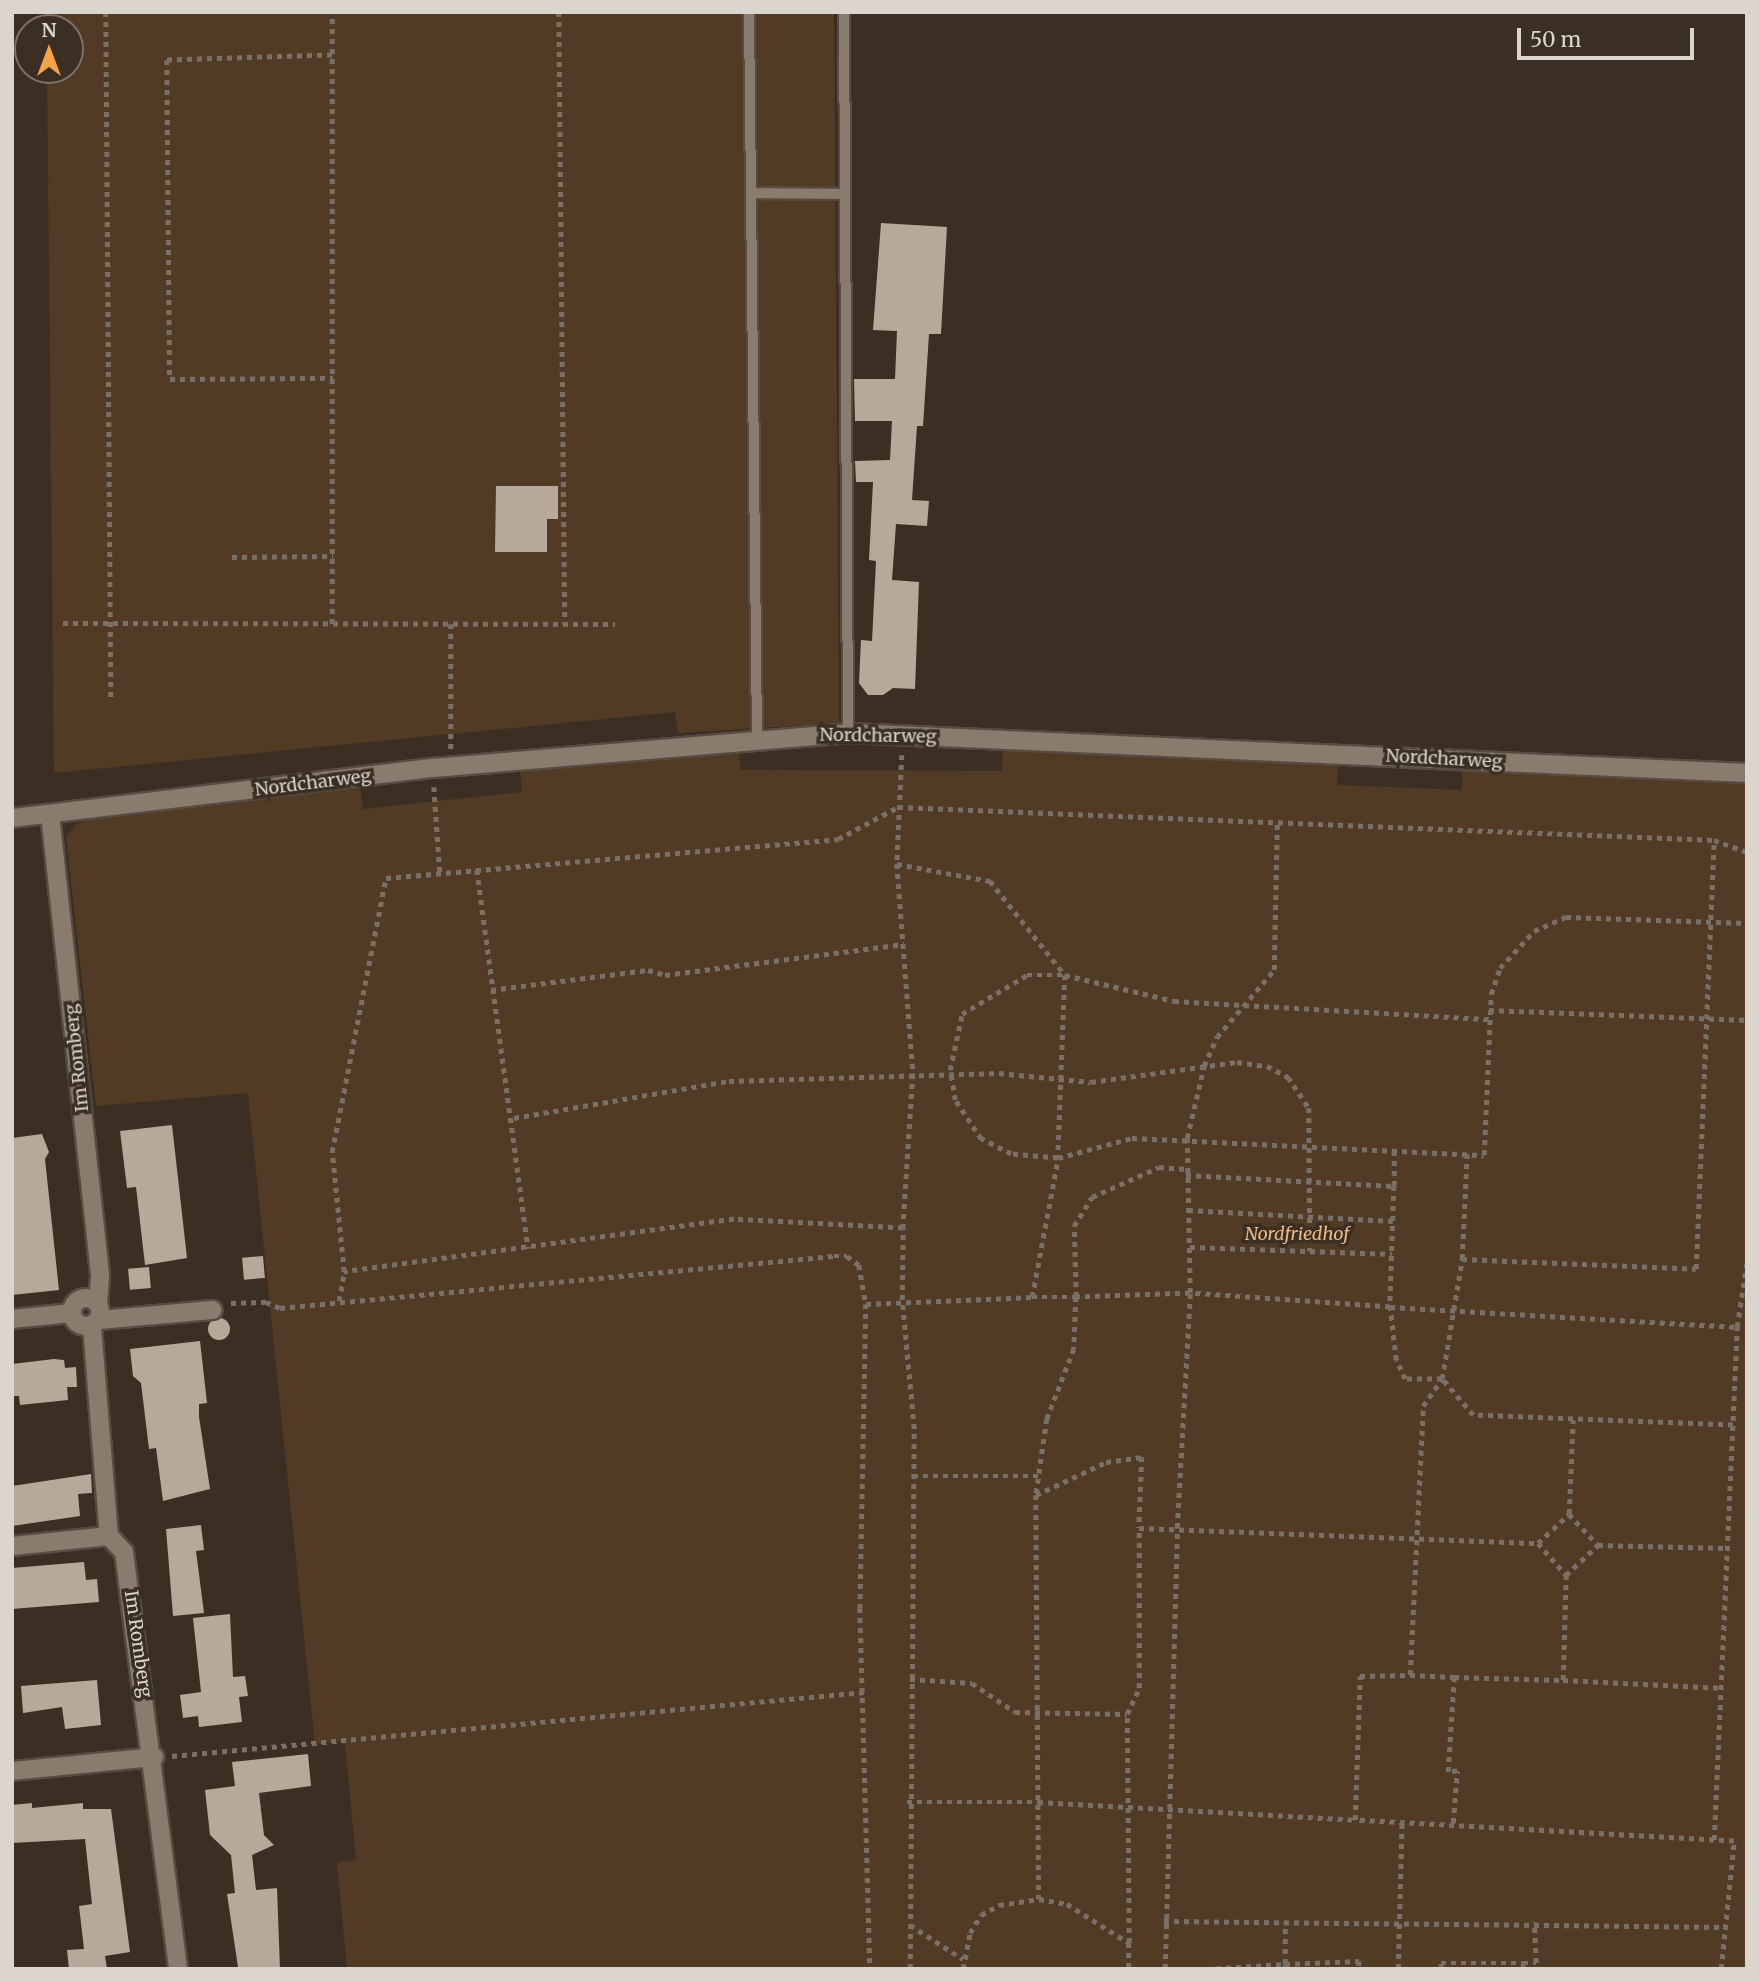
<!DOCTYPE html>
<style>
body{margin:0}
#map{position:relative;width:1759px;height:1981px;overflow:hidden;background:#3b2f24;font-family:Merriweather,serif}
div>[style]{position:absolute}
[style*='--x']{left:calc(var(--x)*1px);top:calc(var(--y)*1px);width:calc(var(--w)*1px);rotate:calc(var(--a)*1deg)}
.green>*{inset:0;background:#513b25}
.building>*{inset:0;background:#b6a89a;transform-origin:0 0}
.round{border-radius:50%}
.path>*{height:4.5px;margin-top:-2.25px;transform-origin:0;background:repeating-linear-gradient(90deg,#7a7067 0 5px,transparent 0 10px)}
.roads{filter:drop-shadow(2px 0 #564c43) drop-shadow(-2px 0 #564c43) drop-shadow(0 2px #564c43) drop-shadow(0 -2px #564c43)}
.service>*{height:10px;margin:-5px;padding:0 5px;transform-origin:5px;border-radius:5px;background:#897b6e}
.minor>*{height:18px;margin:-9px;padding:0 9px;transform-origin:9px;border-radius:9px;background:#897b6e}
.minor>.ring{margin:-9px;padding:0;box-sizing:content-box;background:none;border:18px solid #897b6e;border-radius:50%}
span{translate:-50% -50%;white-space:nowrap;text-align:center;line-height:1.15;-webkit-text-stroke:7px #3b2f24;paint-order:stroke}
.street-label{font-size:18px;color:#dcd5ce}
.park-label{font-size:18px;color:#eeb884;font-style:italic}
.frame{position:absolute;inset:0;border:14px solid #dcd5ce;pointer-events:none}
.north{position:absolute;left:14px;top:14px;width:70px;height:70px;box-sizing:border-box;background:#3b2f24;border:2px solid #7b7168;border-radius:50%;rotate:0deg;font-size:19px;font-weight:700;line-height:28px;text-align:center;color:#dcd5ce}
.north::after{content:'';display:block;margin:auto;width:24px;height:32px;background:#f6a247;clip-path:polygon(50% 0,100% 100%,50% 72%,0 100%)}
.scale{position:absolute;left:1517px;top:28px;width:177px;height:32px;box-sizing:border-box;border:4px solid #dcd5ce;border-top:0;padding-left:9px;font-size:21px;line-height:24px;white-space:nowrap;color:#dcd5ce;-webkit-text-stroke:5px #3b2f24;paint-order:stroke}
</style>
<div id="map">
<div class="green">
<i style="clip-path:polygon(47px 12px,834px 12px,839px 723px,678px 733px,675px 712px,54px 773px,47px 70px,70px 70px,70px 28px,47px 28px)"></i>
<i style="clip-path:polygon(738px 748px,741px 770px,1002px 771px,1003px 748px,1338px 762px,1337px 785px,1462px 790px,1463px 767px,1747px 780px,1746px 1969px,347px 1969px,337px 1862px,356px 1860px,345px 1742px,315px 1744px,248px 1093px,96px 1106px,66px 837px,75px 825px,91px 818px,360px 786px,363px 809px,522px 792px,520px 770px)"></i>
</div>
<div class="building">
<i style="clip-path:polygon(881px 223px,947px 227px,941px 334px,929px 334px,923px 426px,917px 426px,912px 500px,929px 501px,927px 526px,896px 524px,892px 580px,919px 582px,915px 689px,893px 688px,883px 695px,868px 695px,859px 683px,861px 640px,872px 641px,876px 561px,869px 560px,873px 482px,856px 482px,855px 461px,890px 460px,892px 421px,855px 421px,854px 379px,895px 379px,897px 331px,873px 330px)"></i>
<i style="clip-path:polygon(496px 486px,558px 486px,558px 519px,547px 519px,547px 552px,495px 552px)"></i>
<i style="clip-path:polygon(172px 1125px,187px 1258px,145px 1265px,136px 1187px,127px 1188px,120px 1131px)"></i>
<i style="clip-path:polygon(42px 1134px,49px 1152px,45px 1159px,59px 1290px,12px 1295px,12px 1138px)"></i>
<i style="left:263px;top:1256px;width:22px;height:21px;rotate:85deg"></i>
<i style="left:149px;top:1267px;width:21px;height:21px;rotate:85deg"></i>
<i class="round" style="left:208px;top:1318px;width:22px;height:22px"></i>
<i style="clip-path:polygon(200px 1341px,207px 1403px,199px 1404px,199px 1417px,210px 1489px,163px 1501px,156px 1448px,149px 1449px,141px 1383px,133px 1376px,130px 1349px)"></i>
<i style="clip-path:polygon(54px 1359px,64px 1360px,65px 1368px,76px 1367px,77px 1387px,67px 1387px,68px 1400px,20px 1405px,19px 1396px,12px 1396px,12px 1364px)"></i>
<i style="clip-path:polygon(91px 1474px,92px 1493px,78px 1494px,80px 1516px,12px 1526px,12px 1486px)"></i>
<i style="clip-path:polygon(201px 1525px,204px 1550px,196px 1551px,204px 1613px,173px 1616px,166px 1529px)"></i>
<i style="clip-path:polygon(84px 1562px,86px 1580px,97px 1579px,99px 1602px,12px 1609px,12px 1568px)"></i>
<i style="clip-path:polygon(230px 1614px,233px 1677px,245px 1676px,248px 1696px,239px 1697px,242px 1722px,199px 1727px,198px 1716px,183px 1718px,180px 1695px,201px 1692px,193px 1618px)"></i>
<i style="clip-path:polygon(97px 1680px,101px 1725px,65px 1729px,62px 1707px,23px 1713px,21px 1686px)"></i>
<i style="clip-path:polygon(308px 1754px,311px 1786px,259px 1793px,264px 1835px,274px 1845px,252px 1855px,256px 1890px,277px 1888px,280px 1969px,238px 1967px,227px 1894px,235px 1893px,231px 1855px,210px 1835px,205px 1790px,235px 1786px,232px 1762px)"></i>
<i style="clip-path:polygon(32px 1803px,32px 1808px,83px 1803px,83px 1809px,111px 1809px,130px 1952px,105px 1956px,107px 1969px,69px 1969px,67px 1950px,84px 1949px,79px 1906px,92px 1904px,85px 1839px,12px 1843px,12px 1805px)"></i>
</div>
<div class="path">
<i style="--x:106;--y:12;--w:690;--a:89.58"></i>
<i style="--x:559;--y:12;--w:612;--a:89.44"></i>
<i style="--x:332;--y:55;--w:165;--a:178.3"></i>
<i style="--x:167;--y:60;--w:319;--a:89.5"></i>
<i style="--x:170;--y:379;--w:163;--a:-0.4"></i>
<i style="--x:232;--y:557;--w:101;--a:-0.6"></i>
<i style="--x:63;--y:623;--w:552;--a:0.1"></i>
<i style="--x:332;--y:624;--w:612;--a:-90"></i>
<i style="--x:451;--y:624;--w:125;--a:90"></i>
<i style="--x:902;--y:755;--w:109;--a:92.6"></i>
<i style="--x:897;--y:864;--w:95;--a:10.4"></i>
<i style="--x:990;--y:881;--w:120;--a:51.4"></i>
<i style="--x:1065;--y:975;--w:112;--a:13.4"></i>
<i style="--x:1174;--y:1001;--w:316;--a:3.3"></i>
<i style="--x:434;--y:787;--w:86;--a:86"></i>
<i style="--x:897;--y:864;--w:211;--a:85.6"></i>
<i style="--x:913;--y:1074;--w:154;--a:93.7"></i>
<i style="--x:477;--y:870;--w:382;--a:82.3"></i>
<i style="--x:491;--y:990;--w:158;--a:-7.3"></i>
<i style="--x:648;--y:970;--w:18;--a:16"></i>
<i style="--x:665;--y:975;--w:241;--a:-7.4"></i>
<i style="--x:1489;--y:1010;--w:258;--a:2.2"></i>
<i style="--x:514;--y:1118;--w:218;--a:-9.8"></i>
<i style="--x:729;--y:1081;--w:270;--a:-1.7"></i>
<i style="--x:999;--y:1073;--w:92;--a:5.6"></i>
<i style="--x:1091;--y:1082;--w:147;--a:-7.8"></i>
<i style="--x:1237;--y:1062;--w:30;--a:8"></i>
<i style="--x:1267;--y:1066;--w:24;--a:28"></i>
<i style="--x:1288;--y:1077;--w:37;--a:56"></i>
<i style="--x:1309;--y:1108;--w:143;--a:89.6"></i>
<i style="--x:1186;--y:1175;--w:208;--a:3"></i>
<i style="--x:1394;--y:1186;--w:36;--a:-90"></i>
<i style="--x:1394;--y:1186;--w:121;--a:91.9"></i>
<i style="--x:1390;--y:1307;--w:200;--a:-176"></i>
<i style="--x:1190;--y:1293;--w:114;--a:178"></i>
<i style="--x:1076;--y:1297;--w:52;--a:92.2"></i>
<i style="--x:1074;--y:1349;--w:75;--a:111.1"></i>
<i style="--x:1047;--y:1419;--w:77;--a:98.2"></i>
<i style="--x:1036;--y:1495;--w:77;--a:-25.2"></i>
<i style="--x:1106;--y:1462;--w:36;--a:-8"></i>
<i style="--x:1142;--y:1457;--w:71;--a:92.4"></i>
<i style="--x:1139;--y:1528;--w:399;--a:2.2"></i>
<i style="--x:1538;--y:1543;--w:42;--a:-43.1"></i>
<i style="--x:1569;--y:1514;--w:94;--a:-87.6"></i>
<i style="--x:1188;--y:1210;--w:205;--a:3.1"></i>
<i style="--x:1190;--y:1247;--w:202;--a:2"></i>
<i style="--x:1462;--y:1259;--w:105;--a:-87.3"></i>
<i style="--x:1032;--y:1297;--w:44;--a:0"></i>
<i style="--x:1076;--y:1297;--w:71;--a:-91.6"></i>
<i style="--x:1074;--y:1226;--w:34;--a:-58"></i>
<i style="--x:1092;--y:1197;--w:73;--a:-24.1"></i>
<i style="--x:1159;--y:1167;--w:27;--a:4"></i>
<i style="--x:339;--y:1301;--w:29;--a:-80"></i>
<i style="--x:231;--y:1303;--w:35;--a:-2"></i>
<i style="--x:266;--y:1302;--w:15;--a:23"></i>
<i style="--x:280;--y:1308;--w:556;--a:-5.36"></i>
<i style="--x:834;--y:1256;--w:13;--a:0"></i>
<i style="--x:847;--y:1256;--w:15;--a:37"></i>
<i style="--x:859;--y:1265;--w:40;--a:80"></i>
<i style="--x:866;--y:1304;--w:304;--a:91.1"></i>
<i style="--x:860;--y:1608;--w:361;--a:88.4"></i>
<i style="--x:866;--y:1304;--w:166;--a:-2.4"></i>
<i style="--x:1032;--y:1297;--w:141;--a:-79.4"></i>
<i style="--x:1058;--y:1158;--w:47;--a:-175.1"></i>
<i style="--x:1011;--y:1154;--w:34;--a:-153"></i>
<i style="--x:981;--y:1139;--w:47;--a:-123.7"></i>
<i style="--x:955;--y:1100;--w:30;--a:-99"></i>
<i style="--x:950;--y:1070;--w:57;--a:-77.9"></i>
<i style="--x:962;--y:1014;--w:76;--a:-31"></i>
<i style="--x:1027;--y:975;--w:38;--a:0"></i>
<i style="--x:1065;--y:975;--w:183;--a:92.2"></i>
<i style="--x:1058;--y:1158;--w:77;--a:-15.1"></i>
<i style="--x:1132;--y:1138;--w:352;--a:2.8"></i>
<i style="--x:1484;--y:1155;--w:161;--a:-87.5"></i>
<i style="--x:1491;--y:994;--w:28;--a:-71"></i>
<i style="--x:1500;--y:968;--w:50;--a:-47.4"></i>
<i style="--x:1534;--y:931;--w:35;--a:-24"></i>
<i style="--x:1566;--y:917;--w:181;--a:1.9"></i>
<i style="--x:1733;--y:1425;--w:260;--a:-177.8"></i>
<i style="--x:1473;--y:1415;--w:48;--a:-130.7"></i>
<i style="--x:1442;--y:1379;--w:37;--a:180"></i>
<i style="--x:1405;--y:1379;--w:21;--a:-115"></i>
<i style="--x:1396;--y:1360;--w:53;--a:-96.5"></i>
<i style="--x:1390;--y:1307;--w:348;--a:3.3"></i>
<i style="--x:913;--y:1476;--w:125;--a:0"></i>
<i style="--x:1036;--y:1495;--w:404;--a:89.6"></i>
<i style="--x:1569;--y:1514;--w:42;--a:46.9"></i>
<i style="--x:1538;--y:1543;--w:43;--a:48.8"></i>
<i style="--x:1410;--y:1675;--w:44;--a:2.6"></i>
<i style="--x:910;--y:1679;--w:62;--a:3.7"></i>
<i style="--x:972;--y:1683;--w:52;--a:34"></i>
<i style="--x:1015;--y:1712;--w:112;--a:1"></i>
<i style="--x:1563;--y:1680;--w:160;--a:2.9"></i>
<i style="--x:172;--y:1756;--w:696;--a:-5.28"></i>
<i style="--x:907;--y:1802;--w:131;--a:0"></i>
<i style="--x:1038;--y:1802;--w:318;--a:3.2"></i>
<i style="--x:1453;--y:1823;--w:52;--a:-85.6"></i>
<i style="--x:1457;--y:1771;--w:9;--a:174"></i>
<i style="--x:1448;--y:1772;--w:95;--a:-86.4"></i>
<i style="--x:1454;--y:1677;--w:109;--a:1.6"></i>
<i style="--x:1563;--y:1680;--w:105;--a:-88.4"></i>
<i style="--x:1566;--y:1575;--w:44;--a:-43.2"></i>
<i style="--x:1598;--y:1545;--w:129;--a:1.3"></i>
<i style="--x:1714;--y:1840;--w:360;--a:-176.8"></i>
<i style="--x:1355;--y:1820;--w:144;--a:-88"></i>
<i style="--x:1360;--y:1676;--w:50;--a:-1.1"></i>
<i style="--x:1410;--y:1675;--w:269;--a:-87.2"></i>
<i style="--x:1423;--y:1406;--w:33;--a:-55"></i>
<i style="--x:1442;--y:1379;--w:122;--a:-80.5"></i>
<i style="--x:1462;--y:1259;--w:234;--a:2.4"></i>
<i style="--x:1696;--y:1269;--w:429;--a:-87.6"></i>
<i style="--x:1164;--y:1921;--w:561;--a:0.61"></i>
<i style="--x:910;--y:1925;--w:63;--a:32.7"></i>
<i style="--x:1129;--y:1943;--w:229;--a:-90.5"></i>
<i style="--x:1127;--y:1714;--w:29;--a:-65"></i>
<i style="--x:1139;--y:1688;--w:160;--a:-90"></i>
<i style="--x:910;--y:1969;--w:540;--a:-89.58"></i>
<i style="--x:914;--y:1429;--w:130;--a:-95.3"></i>
<i style="--x:902;--y:1300;--w:72;--a:-89.2"></i>
<i style="--x:903;--y:1228;--w:169;--a:-177"></i>
<i style="--x:734;--y:1219;--w:394;--a:172.3"></i>
<i style="--x:344;--y:1272;--w:121;--a:-95.7"></i>
<i style="--x:332;--y:1152;--w:279;--a:-78.9"></i>
<i style="--x:386;--y:878;--w:454;--a:-4.9"></i>
<i style="--x:838;--y:839;--w:68;--a:-28.1"></i>
<i style="--x:898;--y:807;--w:817;--a:2.32"></i>
<i style="--x:1714;--y:840;--w:35;--a:20"></i>
<i style="--x:963;--y:1969;--w:37;--a:-79"></i>
<i style="--x:970;--y:1933;--w:21;--a:-59"></i>
<i style="--x:981;--y:1915;--w:21;--a:-29"></i>
<i style="--x:999;--y:1905;--w:40;--a:-8.5"></i>
<i style="--x:1039;--y:1899;--w:28;--a:10"></i>
<i style="--x:1067;--y:1904;--w:73;--a:32.2"></i>
<i style="--x:1129;--y:1943;--w:26;--a:90"></i>
<i style="--x:1165;--y:1969;--w:441;--a:-88.4"></i>
<i style="--x:1177;--y:1528;--w:235;--a:-86.8"></i>
<i style="--x:1190;--y:1293;--w:155;--a:-91.1"></i>
<i style="--x:1187;--y:1138;--w:74;--a:-76.7"></i>
<i style="--x:1204;--y:1066;--w:32;--a:-66"></i>
<i style="--x:1217;--y:1037;--w:88;--a:-49.6"></i>
<i style="--x:1274;--y:970;--w:148;--a:-88.8"></i>
<i style="--x:1206;--y:1969;--w:79;--a:-3.6"></i>
<i style="--x:1285;--y:1964;--w:41;--a:-90"></i>
<i style="--x:1285;--y:1969;--w:5;--a:-90"></i>
<i style="--x:1285;--y:1964;--w:74;--a:-2.3"></i>
<i style="--x:1359;--y:1961;--w:8;--a:90"></i>
<i style="--x:1398;--y:1969;--w:148;--a:-88.5"></i>
<i style="--x:1441;--y:1969;--w:6;--a:-90"></i>
<i style="--x:1441;--y:1963;--w:82;--a:0"></i>
<i style="--x:1523;--y:1969;--w:6;--a:-90"></i>
<i style="--x:1523;--y:1963;--w:13;--a:0"></i>
<i style="--x:1536;--y:1963;--w:41;--a:-92.8"></i>
<i style="--x:1721;--y:1969;--w:129;--a:-84.2"></i>
<i style="--x:1734;--y:1841;--w:20;--a:-177"></i>
<i style="--x:1714;--y:1840;--w:514;--a:-87.43"></i>
<i style="--x:1737;--y:1327;--w:66;--a:-81.3"></i>
</div>
<div class="roads">
<div class="service">
<i style="--x:749;--y:12;--w:727;--a:89.37"></i>
<i style="--x:844;--y:12;--w:721;--a:89.68"></i>
<i style="--x:751;--y:193;--w:94;--a:0.6"></i>
</div>
<div class="minor">
<i style="--x:50;--y:814;--w:465;--a:83.8"></i>
<i style="--x:100;--y:1276;--w:26;--a:94"></i>
<i style="--x:12;--y:818;--w:424;--a:-6.8"></i>
<i style="--x:433;--y:768;--w:416;--a:-4.8"></i>
<i style="--x:848;--y:733;--w:900;--a:2.55"></i>
<i class="ring" style="left:72px;top:1298px;width:10px;height:10px"></i>
<i style="--x:12;--y:1319;--w:60;--a:-5.7"></i>
<i style="--x:99;--y:1320;--w:114;--a:-5"></i>
<i style="--x:92;--y:1326;--w:211;--a:85.4"></i>
<i style="--x:109;--y:1536;--w:22;--a:47"></i>
<i style="--x:124;--y:1552;--w:420;--a:82.6"></i>
<i style="--x:12;--y:1546;--w:98;--a:-5.9"></i>
<i style="--x:12;--y:1771;--w:143;--a:-5.6"></i>
</div>
</div>
<div class="street-label">
<span style="left:878px;top:736px;rotate:1deg">Nordcharweg</span>
<span style="left:1444px;top:759px;rotate:3deg">Nordcharweg</span>
<span style="left:313px;top:783px;rotate:-7deg">Nordcharweg</span>
<span style="left:77px;top:1058px;rotate:-96deg">Im Romberg</span>
<span style="left:138px;top:1644px;rotate:82deg">Im Romberg</span>
</div>
<div class="park-label">
<span style="left:1297px;top:1234px">Nordfriedhof</span>
</div>
<div class="frame"></div>
<div class="north">N</div>
<div class="scale">50 m</div>
</div>
